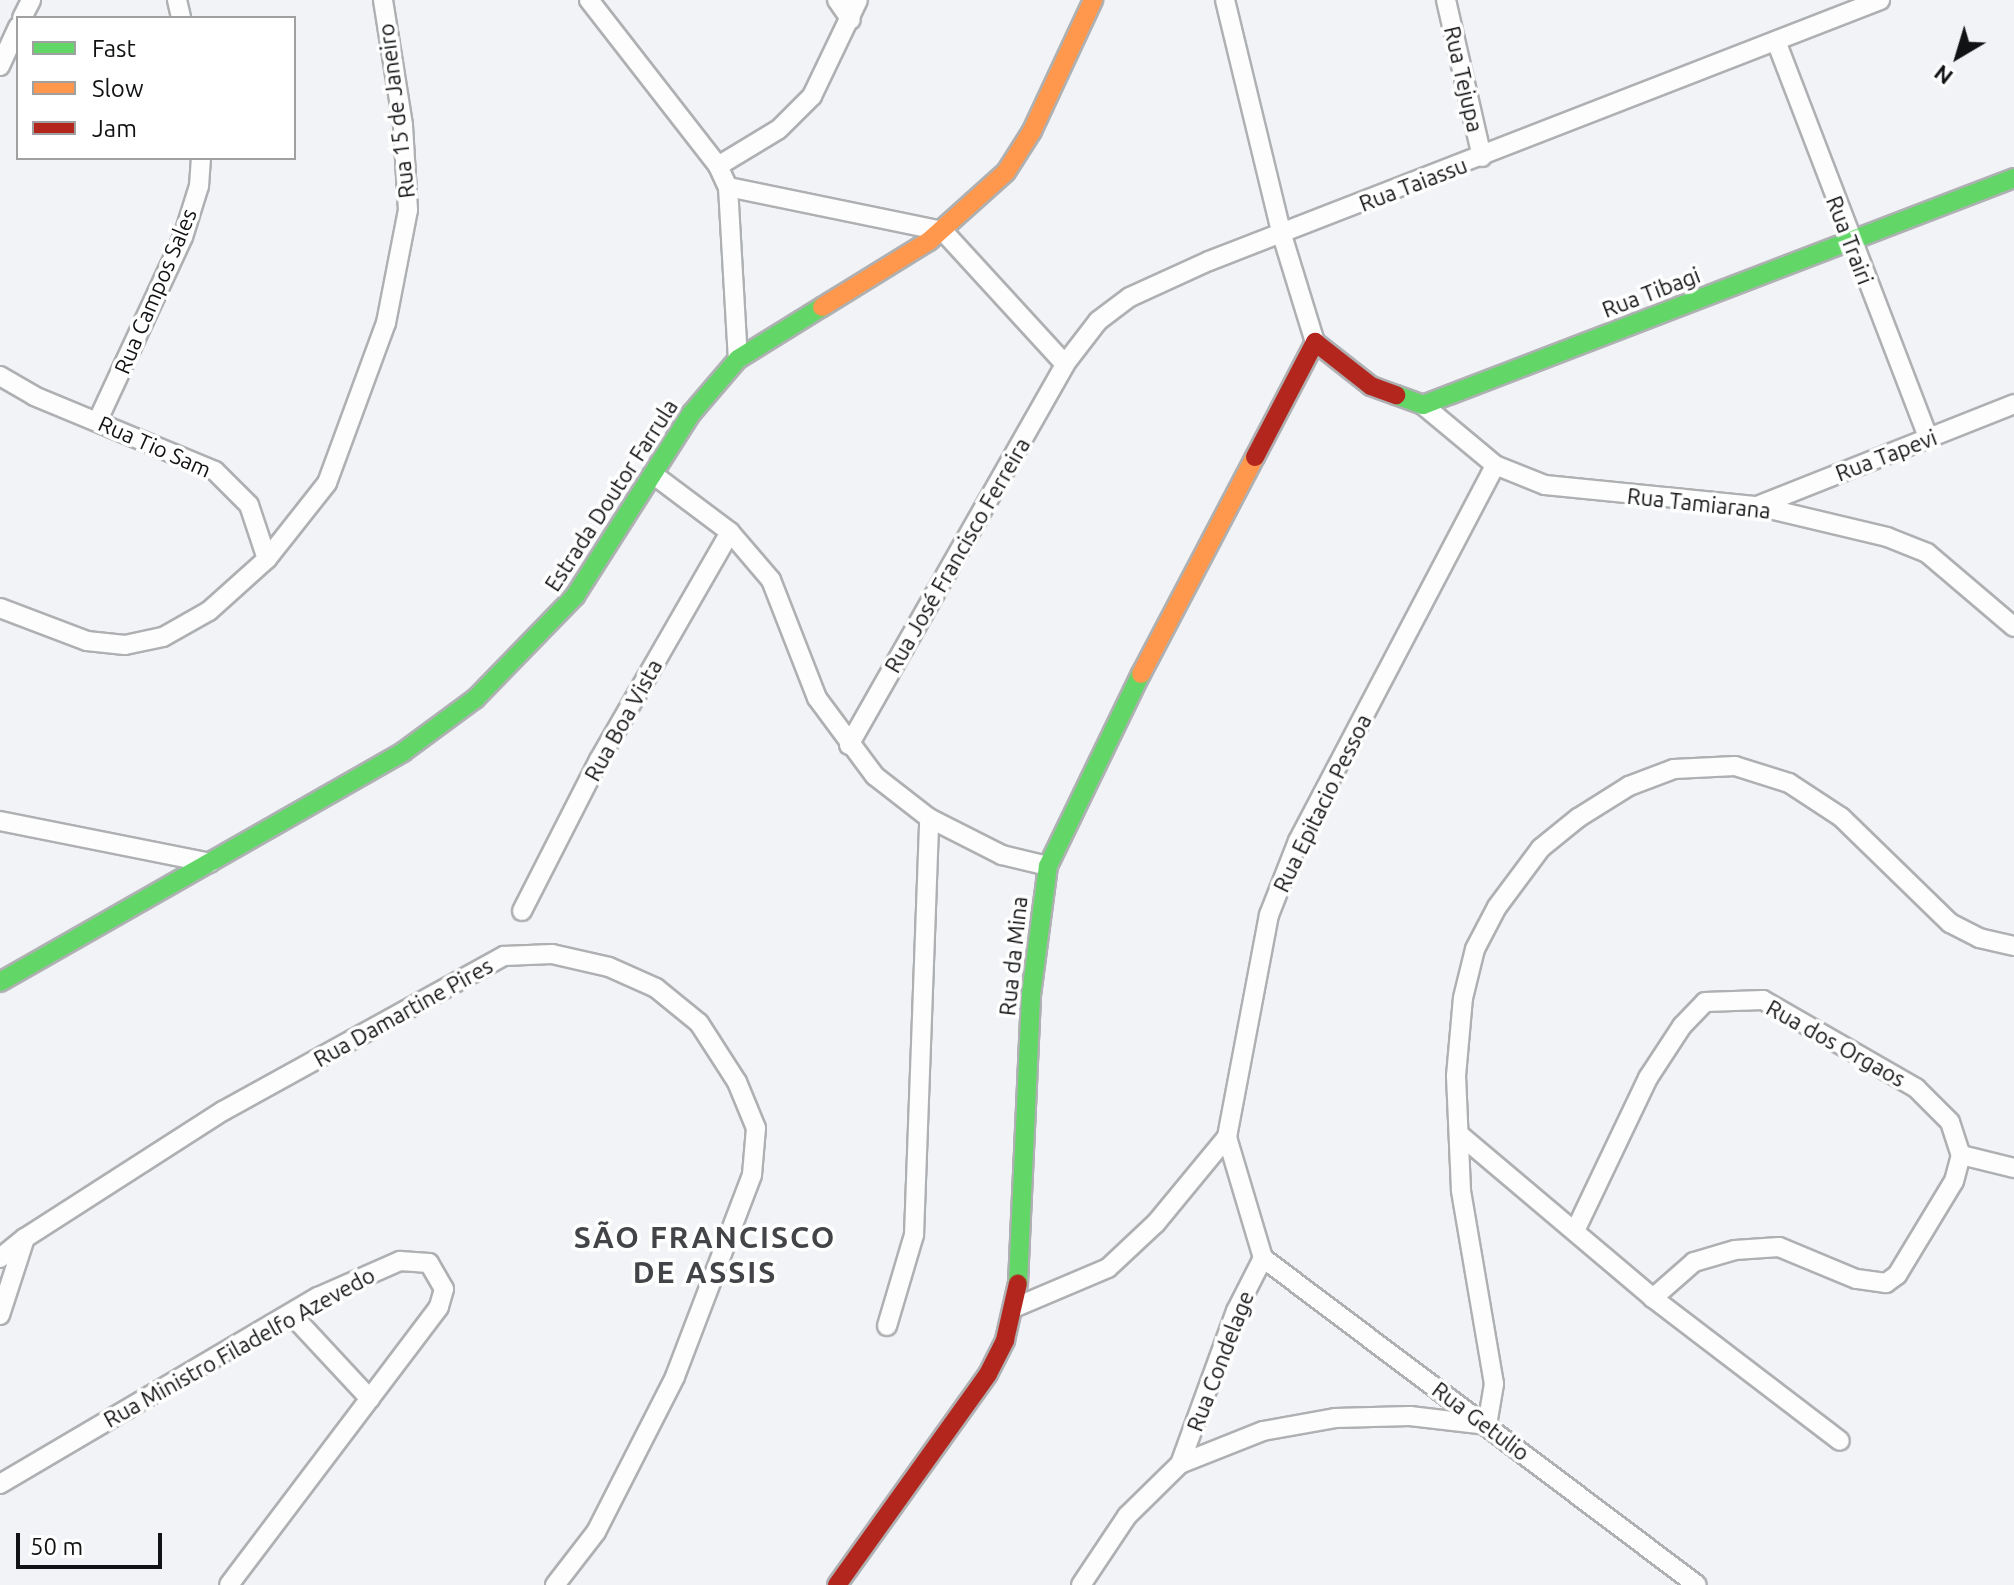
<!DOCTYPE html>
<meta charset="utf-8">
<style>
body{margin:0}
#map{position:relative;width:2014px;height:1585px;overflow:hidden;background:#f1f3f6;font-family:Ubuntu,sans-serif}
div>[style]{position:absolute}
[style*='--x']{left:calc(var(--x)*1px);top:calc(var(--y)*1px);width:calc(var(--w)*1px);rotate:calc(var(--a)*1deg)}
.roads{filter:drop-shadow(2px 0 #aeb0b2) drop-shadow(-2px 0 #aeb0b2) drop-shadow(0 2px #aeb0b2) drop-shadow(0 -2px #aeb0b2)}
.street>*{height:18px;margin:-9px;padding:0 9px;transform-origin:9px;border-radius:9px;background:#fdfdfe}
.fast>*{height:18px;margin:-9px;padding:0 9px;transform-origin:9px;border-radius:9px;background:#63d668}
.slow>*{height:18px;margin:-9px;padding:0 9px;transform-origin:9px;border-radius:9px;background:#ff974d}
.jam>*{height:18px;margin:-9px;padding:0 9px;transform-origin:9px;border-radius:9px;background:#b3261e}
span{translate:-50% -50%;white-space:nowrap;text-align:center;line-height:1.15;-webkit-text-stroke:7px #fff;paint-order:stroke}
.street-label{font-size:22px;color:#111214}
.district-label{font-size:30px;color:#424448;font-weight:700;letter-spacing:2px}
.legend{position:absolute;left:16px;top:16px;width:280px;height:144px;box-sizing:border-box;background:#fff;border:2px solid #a0a0a1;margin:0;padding:10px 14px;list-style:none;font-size:24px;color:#111214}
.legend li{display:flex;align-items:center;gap:16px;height:40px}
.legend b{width:40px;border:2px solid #a0a0a1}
.north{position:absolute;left:1918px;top:16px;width:80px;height:80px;-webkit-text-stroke:6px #fff;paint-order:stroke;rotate:218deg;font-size:22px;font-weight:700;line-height:32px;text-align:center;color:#111214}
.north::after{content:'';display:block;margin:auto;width:28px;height:36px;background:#111214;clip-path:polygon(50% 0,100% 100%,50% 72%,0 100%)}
.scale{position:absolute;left:16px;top:1533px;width:146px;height:36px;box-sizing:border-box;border:4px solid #111214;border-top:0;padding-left:10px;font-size:24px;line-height:28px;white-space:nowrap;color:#111214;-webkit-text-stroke:6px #fff;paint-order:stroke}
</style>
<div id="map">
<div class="roads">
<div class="street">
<i style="--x:177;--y:0;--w:18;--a:77"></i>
<i style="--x:589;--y:0;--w:210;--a:52.1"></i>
<i style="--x:718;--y:166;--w:23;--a:65"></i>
<i style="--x:728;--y:187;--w:172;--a:86.7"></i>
<i style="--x:837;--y:0;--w:24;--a:55"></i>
<i style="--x:1225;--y:0;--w:242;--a:76.4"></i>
<i style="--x:1282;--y:235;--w:112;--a:72.9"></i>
<i style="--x:1446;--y:0;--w:161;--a:77.1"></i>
<i style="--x:22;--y:18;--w:20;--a:-63"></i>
<i style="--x:1776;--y:41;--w:425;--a:69"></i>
<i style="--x:0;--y:66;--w:43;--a:-65.2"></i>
<i style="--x:718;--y:166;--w:71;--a:-31.2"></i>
<i style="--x:779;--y:129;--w:47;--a:-45"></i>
<i style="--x:812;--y:96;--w:106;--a:-64.4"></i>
<i style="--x:728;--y:187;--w:219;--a:11.6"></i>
<i style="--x:943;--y:231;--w:180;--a:47.5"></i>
<i style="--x:0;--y:376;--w:39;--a:30"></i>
<i style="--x:34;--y:396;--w:196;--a:22.5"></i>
<i style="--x:215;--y:471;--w:48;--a:45"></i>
<i style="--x:249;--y:505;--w:57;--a:71.6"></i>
<i style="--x:1423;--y:405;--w:94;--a:39.8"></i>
<i style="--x:1495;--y:465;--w:54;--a:21.8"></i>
<i style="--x:1545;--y:485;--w:213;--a:5.7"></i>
<i style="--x:1757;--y:506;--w:134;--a:13.4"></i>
<i style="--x:1887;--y:537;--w:43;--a:21.8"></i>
<i style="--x:1927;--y:553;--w:114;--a:40.4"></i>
<i style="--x:98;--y:420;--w:202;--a:-65.1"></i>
<i style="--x:183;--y:237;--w:53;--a:-72.6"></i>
<i style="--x:199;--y:186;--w:28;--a:-86"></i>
<i style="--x:654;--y:475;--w:95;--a:36.9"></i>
<i style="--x:730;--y:532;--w:63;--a:49.5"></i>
<i style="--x:771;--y:580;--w:127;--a:68.7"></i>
<i style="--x:817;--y:698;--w:97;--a:53.4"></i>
<i style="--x:875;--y:776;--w:68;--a:37.9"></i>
<i style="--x:929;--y:818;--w:82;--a:26.9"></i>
<i style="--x:1002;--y:855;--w:47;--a:13.4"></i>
<i style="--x:1757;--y:506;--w:277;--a:-21.6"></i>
<i style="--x:0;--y:608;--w:93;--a:20.8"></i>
<i style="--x:87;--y:641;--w:38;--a:6"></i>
<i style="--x:125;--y:645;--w:39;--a:-12"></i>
<i style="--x:163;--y:637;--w:53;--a:-29.5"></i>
<i style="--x:209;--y:611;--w:78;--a:-41.9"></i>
<i style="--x:267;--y:559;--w:97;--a:-51.7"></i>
<i style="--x:327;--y:483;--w:171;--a:-69.8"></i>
<i style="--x:386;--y:323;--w:115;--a:-79"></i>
<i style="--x:408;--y:210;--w:85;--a:-93.4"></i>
<i style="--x:403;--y:125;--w:127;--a:-99.1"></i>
<i style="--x:849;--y:745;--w:438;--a:-60.4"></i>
<i style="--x:1065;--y:364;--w:54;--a:-52.5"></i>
<i style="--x:1098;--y:321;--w:40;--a:-37"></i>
<i style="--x:1130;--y:297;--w:87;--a:-24.5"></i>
<i style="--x:1209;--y:261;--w:720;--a:-21.25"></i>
<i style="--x:0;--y:821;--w:214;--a:11.3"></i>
<i style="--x:522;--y:911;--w:169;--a:-63"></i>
<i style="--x:599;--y:760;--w:263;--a:-60.1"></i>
<i style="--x:1459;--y:1134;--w:254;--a:40.2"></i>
<i style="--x:1653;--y:1298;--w:235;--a:37.4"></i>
<i style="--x:1961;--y:1155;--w:55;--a:13.8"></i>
<i style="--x:1575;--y:1231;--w:170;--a:-64.5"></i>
<i style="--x:1648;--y:1078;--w:62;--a:-56.8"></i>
<i style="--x:1682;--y:1026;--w:33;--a:-46"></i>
<i style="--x:1705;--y:1002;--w:58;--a:-2"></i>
<i style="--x:1763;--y:1000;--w:177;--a:29.9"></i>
<i style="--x:1916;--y:1088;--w:48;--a:45"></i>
<i style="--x:1950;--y:1122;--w:35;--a:72"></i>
<i style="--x:1961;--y:1155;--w:27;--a:105"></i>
<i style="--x:1954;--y:1181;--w:110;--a:121.2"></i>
<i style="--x:1897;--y:1275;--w:14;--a:144"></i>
<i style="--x:1886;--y:1283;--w:30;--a:-172"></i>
<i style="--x:1856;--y:1279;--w:83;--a:-157.4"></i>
<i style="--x:1779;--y:1247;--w:44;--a:176.1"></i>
<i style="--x:1735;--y:1250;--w:43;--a:163.7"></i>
<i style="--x:1694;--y:1262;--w:55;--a:138.7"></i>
<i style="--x:0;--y:1258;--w:32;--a:-39"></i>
<i style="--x:1263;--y:1258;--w:126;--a:-106.6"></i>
<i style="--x:1227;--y:1137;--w:226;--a:-79.3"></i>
<i style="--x:1269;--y:915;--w:79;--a:-68.6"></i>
<i style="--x:1298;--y:841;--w:424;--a:-62.3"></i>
<i style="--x:1263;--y:1258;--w:543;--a:37"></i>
<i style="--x:1016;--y:1307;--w:100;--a:-23"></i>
<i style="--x:1108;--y:1268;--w:66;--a:-43.2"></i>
<i style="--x:1156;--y:1223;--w:112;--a:-50.5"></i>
<i style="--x:291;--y:1314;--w:116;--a:47.1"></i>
<i style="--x:0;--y:1315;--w:81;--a:-72"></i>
<i style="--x:25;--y:1238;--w:235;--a:-32.7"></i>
<i style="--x:223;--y:1111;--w:321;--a:-28.9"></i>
<i style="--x:504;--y:956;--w:48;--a:-2.4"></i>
<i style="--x:552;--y:954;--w:58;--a:12.8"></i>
<i style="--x:609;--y:967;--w:51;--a:24.1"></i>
<i style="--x:656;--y:988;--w:55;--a:39.1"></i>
<i style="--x:699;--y:1023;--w:70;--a:57.2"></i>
<i style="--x:737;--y:1082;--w:50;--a:67.6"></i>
<i style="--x:756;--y:1128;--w:47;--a:94.9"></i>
<i style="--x:752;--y:1175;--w:216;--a:110.9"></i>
<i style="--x:675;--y:1377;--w:174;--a:117"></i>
<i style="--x:596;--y:1532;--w:67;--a:127.7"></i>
<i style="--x:887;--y:1326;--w:95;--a:-73.5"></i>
<i style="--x:914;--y:1235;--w:417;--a:-87.9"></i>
<i style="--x:1180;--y:1464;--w:163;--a:-69.9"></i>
<i style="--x:1236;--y:1311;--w:59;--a:-63"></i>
<i style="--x:0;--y:1484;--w:369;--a:-30.5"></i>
<i style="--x:318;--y:1297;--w:90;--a:-23.7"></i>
<i style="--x:400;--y:1261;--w:29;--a:4"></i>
<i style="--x:429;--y:1263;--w:30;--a:60"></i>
<i style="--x:444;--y:1289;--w:19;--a:106"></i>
<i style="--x:439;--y:1307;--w:348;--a:127.1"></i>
<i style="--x:1081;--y:1585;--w:83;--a:-56.3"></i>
<i style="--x:1127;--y:1516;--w:74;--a:-44.5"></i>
<i style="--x:1180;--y:1464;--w:89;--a:-21.7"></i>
<i style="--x:1263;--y:1431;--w:73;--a:-10.2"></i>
<i style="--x:1335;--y:1418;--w:75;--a:-1.5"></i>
<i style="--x:1410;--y:1416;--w:78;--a:6.7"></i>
<i style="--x:1487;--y:1425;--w:42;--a:-80.3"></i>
<i style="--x:1494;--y:1384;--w:197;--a:-99.7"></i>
<i style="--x:1461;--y:1190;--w:114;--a:-92.5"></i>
<i style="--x:1456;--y:1076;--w:78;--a:-84.9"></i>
<i style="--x:1463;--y:998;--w:50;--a:-76.2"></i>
<i style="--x:1475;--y:949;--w:47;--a:-62.4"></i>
<i style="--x:1497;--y:907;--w:74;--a:-53.3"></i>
<i style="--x:1541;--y:848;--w:48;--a:-39"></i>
<i style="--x:1578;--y:818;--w:60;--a:-32.1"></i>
<i style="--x:1629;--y:786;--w:48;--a:-20.7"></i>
<i style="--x:1674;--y:769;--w:61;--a:-2.8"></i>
<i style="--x:1735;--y:766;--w:57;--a:17.5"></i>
<i style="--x:1789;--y:783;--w:62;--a:33.2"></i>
<i style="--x:1841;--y:817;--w:152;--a:44.2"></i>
<i style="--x:1950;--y:923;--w:33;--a:27"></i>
<i style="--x:1979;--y:938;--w:36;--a:13"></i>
</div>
<div class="fast">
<i style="--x:1396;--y:395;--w:29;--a:20"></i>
<i style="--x:1423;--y:405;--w:633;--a:-21.01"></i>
<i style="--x:0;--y:982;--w:464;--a:-29.7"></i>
<i style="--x:403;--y:752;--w:89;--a:-36.4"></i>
<i style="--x:475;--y:699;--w:144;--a:-45.8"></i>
<i style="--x:575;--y:596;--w:216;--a:-57.5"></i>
<i style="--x:691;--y:414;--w:72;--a:-49.5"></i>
<i style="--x:738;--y:359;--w:99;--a:-31.8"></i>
<i style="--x:1018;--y:1283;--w:288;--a:-87.4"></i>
<i style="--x:1031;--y:995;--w:130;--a:-82.5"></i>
<i style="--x:1048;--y:866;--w:213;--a:-64.2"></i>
</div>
<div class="slow">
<i style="--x:822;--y:307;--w:126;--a:-31.7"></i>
<i style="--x:929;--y:241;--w:103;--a:-41.9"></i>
<i style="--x:1006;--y:172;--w:49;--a:-57.6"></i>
<i style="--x:1032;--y:131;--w:145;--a:-65"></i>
<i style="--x:1141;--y:674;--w:245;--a:-62.3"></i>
</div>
<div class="jam">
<i style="--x:1255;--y:457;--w:130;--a:-62.4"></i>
<i style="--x:1315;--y:342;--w:71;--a:38.2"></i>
<i style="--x:1371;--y:386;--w:27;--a:20"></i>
<i style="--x:837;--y:1585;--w:259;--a:-54.4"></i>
<i style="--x:988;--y:1374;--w:38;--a:-63"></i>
<i style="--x:1005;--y:1340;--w:58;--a:-77.2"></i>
</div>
</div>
<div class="street-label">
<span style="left:1464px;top:79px;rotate:77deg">Rua Tejupa</span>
<span style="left:396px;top:111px;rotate:-97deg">Rua 15 de Janeiro</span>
<span style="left:1413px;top:184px;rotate:-21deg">Rua Taiassu</span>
<span style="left:1850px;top:240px;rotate:69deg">Rua Trairi</span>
<span style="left:155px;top:291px;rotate:-67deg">Rua Campos Sales</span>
<span style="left:1651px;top:292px;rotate:-21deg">Rua Tibagi</span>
<span style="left:155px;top:446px;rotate:24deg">Rua Tio Sam</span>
<span style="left:1886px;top:455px;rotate:-21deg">Rua Tapevi</span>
<span style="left:611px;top:495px;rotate:-57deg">Estrada Doutor Farrula</span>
<span style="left:1699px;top:503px;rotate:6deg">Rua Tamiarana</span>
<span style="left:957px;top:555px;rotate:-60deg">Rua José Francisco Ferreira</span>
<span style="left:623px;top:720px;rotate:-61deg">Rua Boa Vista</span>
<span style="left:1322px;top:803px;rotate:-64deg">Rua Epitacio Pessoa</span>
<span style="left:1013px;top:956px;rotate:-84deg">Rua da Mina</span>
<span style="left:403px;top:1012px;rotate:-29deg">Rua Damartine Pires</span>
<span style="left:1836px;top:1043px;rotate:29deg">Rua dos Orgaos</span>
<span style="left:239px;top:1347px;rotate:-29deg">Rua Ministro Filadelfo Azevedo</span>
<span style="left:1220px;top:1361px;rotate:-69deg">Rua Condelage</span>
<span style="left:1481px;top:1421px;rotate:37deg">Rua Getulio</span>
</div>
<div class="district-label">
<span style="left:705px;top:1254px">SÃO FRANCISCO<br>DE ASSIS</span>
</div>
<ul class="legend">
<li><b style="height:10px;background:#63d668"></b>Fast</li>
<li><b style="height:10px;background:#ff974d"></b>Slow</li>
<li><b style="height:10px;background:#b3261e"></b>Jam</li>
</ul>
<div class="north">N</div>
<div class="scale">50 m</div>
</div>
